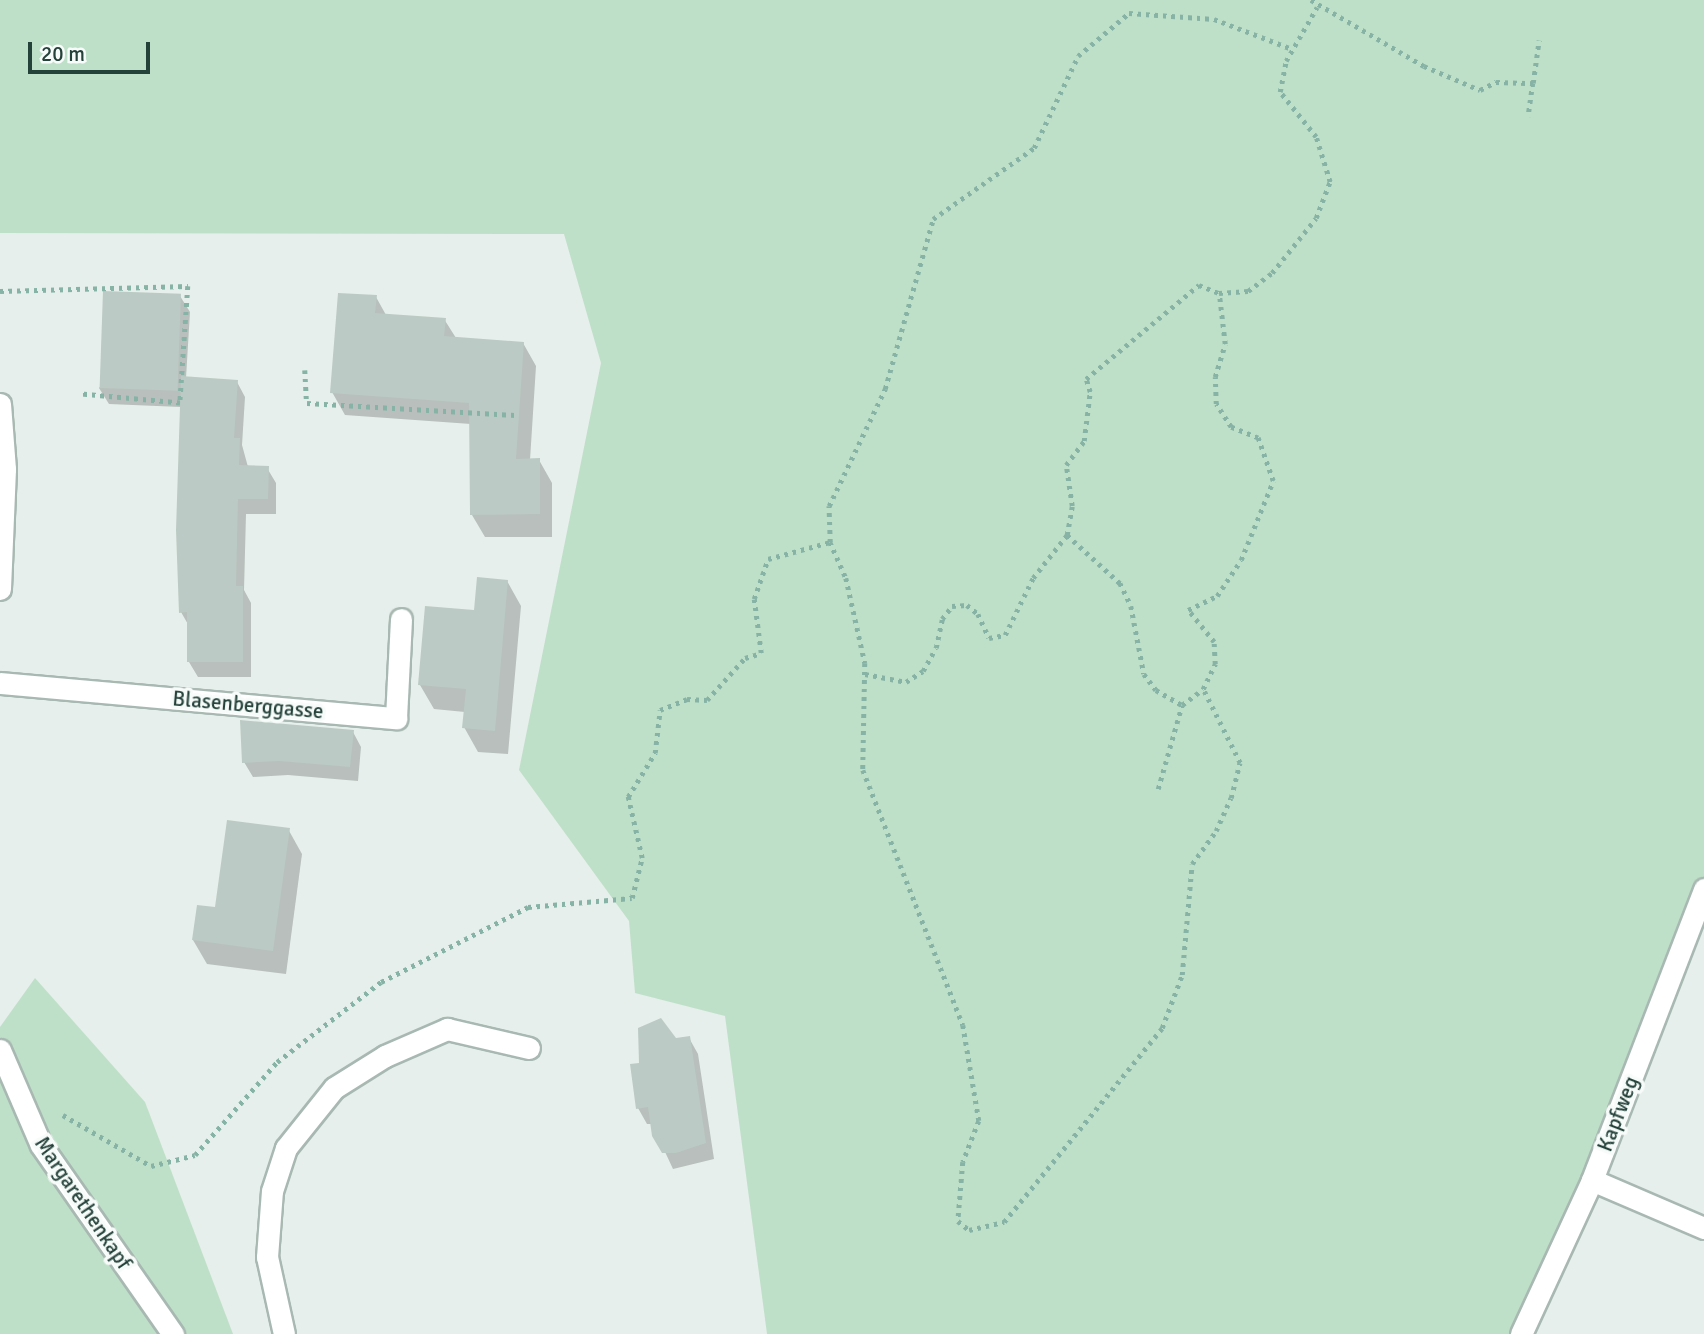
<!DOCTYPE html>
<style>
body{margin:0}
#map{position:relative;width:1704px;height:1334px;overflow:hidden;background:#e6efeb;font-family:Signika,sans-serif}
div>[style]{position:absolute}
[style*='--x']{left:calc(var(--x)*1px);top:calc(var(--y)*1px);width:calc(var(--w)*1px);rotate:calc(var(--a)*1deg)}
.green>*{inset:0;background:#bfe0c8}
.shadow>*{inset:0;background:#0003}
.building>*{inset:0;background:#bbcac4;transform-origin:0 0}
.path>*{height:4.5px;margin-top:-2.25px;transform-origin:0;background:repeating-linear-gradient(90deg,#86b3a5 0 3.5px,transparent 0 8.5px)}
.roads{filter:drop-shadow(2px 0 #a8b8b2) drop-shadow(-2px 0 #a8b8b2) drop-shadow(0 2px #a8b8b2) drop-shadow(0 -2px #a8b8b2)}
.minor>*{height:21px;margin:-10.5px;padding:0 10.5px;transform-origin:10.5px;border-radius:10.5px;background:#fff}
span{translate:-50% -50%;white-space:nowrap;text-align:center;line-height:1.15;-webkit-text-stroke:7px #f7fbf9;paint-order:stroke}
.street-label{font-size:21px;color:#24423a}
.scale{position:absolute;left:28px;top:42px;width:122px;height:32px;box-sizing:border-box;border:4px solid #24423a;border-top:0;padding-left:9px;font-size:21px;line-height:24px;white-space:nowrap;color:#24423a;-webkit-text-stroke:5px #f7fbf9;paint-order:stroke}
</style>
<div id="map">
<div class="green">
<i style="clip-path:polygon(0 0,1704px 0,1704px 889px,1521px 1334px,767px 1334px,725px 1016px,635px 993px,629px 921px,519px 770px,601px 363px,564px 234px,0 233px)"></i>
<i style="clip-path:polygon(35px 978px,145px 1102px,233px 1334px,0 1334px,0 1027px)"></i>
</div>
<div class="shadow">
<i style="clip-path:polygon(180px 296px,190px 312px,186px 378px,237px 382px,245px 397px,242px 445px,248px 467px,267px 468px,276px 483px,276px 514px,246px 514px,244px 590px,251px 603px,251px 677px,198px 677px,189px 662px,189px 626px,181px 612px,181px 407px,109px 404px,99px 388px)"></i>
<i style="clip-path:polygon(376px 297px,386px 315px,444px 319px,456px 338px,523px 343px,536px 366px,530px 460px,539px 460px,552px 483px,552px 537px,485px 537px,472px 515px,471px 424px,345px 415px,332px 392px)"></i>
<i style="clip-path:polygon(507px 581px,521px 606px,508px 754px,478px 752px,464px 727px,465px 712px,434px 709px,420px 685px)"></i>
<i style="clip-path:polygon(353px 732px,361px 747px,358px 781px,288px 775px,253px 777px,244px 762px)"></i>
<i style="clip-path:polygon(288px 829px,302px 854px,286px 974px,207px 964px,193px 940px)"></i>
<i style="clip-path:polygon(689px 1038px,698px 1054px,714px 1159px,673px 1169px,652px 1124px,647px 1124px,638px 1108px,640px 1064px,675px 1040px)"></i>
</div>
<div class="building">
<i style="left:103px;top:291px;width:78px;height:97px;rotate:2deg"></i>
<i style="clip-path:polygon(338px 293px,377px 295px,375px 313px,446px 318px,444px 336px,524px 342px,516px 459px,540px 458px,540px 514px,470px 515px,469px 403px,330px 393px)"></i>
<i style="clip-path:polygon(181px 376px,238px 380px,234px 438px,240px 438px,239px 465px,269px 466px,268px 499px,238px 499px,236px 586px,243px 586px,243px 662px,187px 662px,187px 612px,179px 613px,176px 530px)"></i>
<i style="clip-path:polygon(477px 577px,508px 580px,495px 731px,462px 728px,466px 689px,418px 685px,425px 606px,474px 610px)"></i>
<i style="clip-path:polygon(240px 720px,354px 730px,350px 767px,279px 761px,242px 763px)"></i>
<i style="clip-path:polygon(227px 820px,290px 828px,273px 951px,192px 940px,197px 905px,215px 907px)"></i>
<i style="clip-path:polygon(661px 1018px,676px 1038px,690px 1036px,706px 1143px,676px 1153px,662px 1153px,652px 1136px,648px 1107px,636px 1109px,630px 1064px,639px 1063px,638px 1028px)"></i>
</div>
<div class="path">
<i style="--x:1311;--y:0;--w:131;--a:30.3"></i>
<i style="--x:1424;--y:66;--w:61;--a:23.2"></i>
<i style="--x:1480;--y:90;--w:18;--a:-27"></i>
<i style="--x:1496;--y:82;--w:37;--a:2"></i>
<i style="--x:1533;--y:83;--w:34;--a:98"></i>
<i style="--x:1533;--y:83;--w:43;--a:-82.1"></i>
<i style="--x:0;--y:291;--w:188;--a:-1.5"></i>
<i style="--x:188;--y:286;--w:117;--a:93.9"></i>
<i style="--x:180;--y:403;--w:99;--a:-174.8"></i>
<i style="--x:305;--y:370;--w:33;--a:87"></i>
<i style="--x:307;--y:403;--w:208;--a:3.3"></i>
<i style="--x:1067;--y:535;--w:29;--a:-80"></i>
<i style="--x:1072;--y:506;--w:41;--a:-98.3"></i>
<i style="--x:1066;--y:465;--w:30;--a:-53"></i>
<i style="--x:1084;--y:441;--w:49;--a:-83"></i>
<i style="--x:1090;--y:392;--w:14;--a:-107"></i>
<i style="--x:1086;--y:379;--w:147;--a:-39.8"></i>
<i style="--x:1199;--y:285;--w:22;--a:22"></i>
<i style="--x:830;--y:542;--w:36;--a:-92"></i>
<i style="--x:829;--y:506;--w:130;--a:-64.4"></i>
<i style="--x:885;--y:389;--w:177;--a:-74.2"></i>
<i style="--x:933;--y:219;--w:123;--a:-35.1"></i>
<i style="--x:1034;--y:148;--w:102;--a:-64.4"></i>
<i style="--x:1078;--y:56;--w:67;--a:-40.1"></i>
<i style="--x:1129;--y:13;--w:85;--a:4"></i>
<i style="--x:1214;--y:19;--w:84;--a:21"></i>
<i style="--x:865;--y:674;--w:42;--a:11"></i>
<i style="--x:906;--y:682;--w:20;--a:-33"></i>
<i style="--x:923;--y:671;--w:26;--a:-61"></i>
<i style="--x:936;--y:648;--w:30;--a:-78"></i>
<i style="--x:942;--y:619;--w:16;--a:-52"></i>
<i style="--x:952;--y:606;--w:15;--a:-4"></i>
<i style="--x:967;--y:605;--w:14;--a:39"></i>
<i style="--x:978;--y:614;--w:26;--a:65"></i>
<i style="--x:989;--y:638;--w:16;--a:-11"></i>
<i style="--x:1005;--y:635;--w:64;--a:-63.8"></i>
<i style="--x:1033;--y:578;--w:55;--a:-51.7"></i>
<i style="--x:1067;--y:535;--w:72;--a:42.2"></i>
<i style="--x:1120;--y:583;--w:25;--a:64"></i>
<i style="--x:1131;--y:606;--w:69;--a:79.2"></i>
<i style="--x:1144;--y:674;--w:20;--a:53"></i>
<i style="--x:1156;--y:690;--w:30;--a:30"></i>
<i style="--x:1158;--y:789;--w:87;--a:-74.1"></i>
<i style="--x:1182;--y:705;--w:26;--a:-37"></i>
<i style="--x:63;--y:1115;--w:102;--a:30.1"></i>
<i style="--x:151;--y:1166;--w:45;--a:-14"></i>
<i style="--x:195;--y:1155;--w:124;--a:-48.6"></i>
<i style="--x:277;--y:1062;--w:131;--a:-37.6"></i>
<i style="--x:381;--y:982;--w:165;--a:-27"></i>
<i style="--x:528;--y:907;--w:104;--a:-4.9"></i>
<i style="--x:632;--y:898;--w:41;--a:-76"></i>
<i style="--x:642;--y:858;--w:63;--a:-102.9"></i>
<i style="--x:628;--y:797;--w:52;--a:-58.5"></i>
<i style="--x:655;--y:753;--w:43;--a:-83.4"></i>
<i style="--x:660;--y:710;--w:29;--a:-22"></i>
<i style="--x:687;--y:699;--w:20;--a:3"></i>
<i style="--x:707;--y:700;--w:57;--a:-47.9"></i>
<i style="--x:745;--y:658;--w:17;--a:-17"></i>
<i style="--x:761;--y:653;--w:54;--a:-97.4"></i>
<i style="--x:754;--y:599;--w:42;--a:-70.7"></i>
<i style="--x:768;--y:559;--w:64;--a:-15.3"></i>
<i style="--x:830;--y:542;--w:39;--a:66"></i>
<i style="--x:846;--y:578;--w:87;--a:77.4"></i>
<i style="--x:865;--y:663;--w:107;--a:91.1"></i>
<i style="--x:863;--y:770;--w:274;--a:68.6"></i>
<i style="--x:963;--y:1025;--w:97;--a:80.5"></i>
<i style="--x:979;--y:1121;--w:44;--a:111.3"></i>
<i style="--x:963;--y:1162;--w:59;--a:94.8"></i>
<i style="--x:958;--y:1221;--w:14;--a:39"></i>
<i style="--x:969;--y:1230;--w:36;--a:-13"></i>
<i style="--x:1004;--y:1222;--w:250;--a:-50.8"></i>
<i style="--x:1162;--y:1028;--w:57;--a:-69.3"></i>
<i style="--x:1182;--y:975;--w:111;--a:-84.9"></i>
<i style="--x:1192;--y:864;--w:41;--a:-54"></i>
<i style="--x:1216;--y:831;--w:36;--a:-66"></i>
<i style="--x:1231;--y:798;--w:36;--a:-76"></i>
<i style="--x:1240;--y:763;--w:83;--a:-116.6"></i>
<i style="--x:1203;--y:689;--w:28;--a:-64"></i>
<i style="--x:1215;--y:664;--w:22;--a:-93"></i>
<i style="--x:1214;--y:642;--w:41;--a:-129.1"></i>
<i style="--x:1188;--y:610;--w:32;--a:-26"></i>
<i style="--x:1217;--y:596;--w:43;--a:-56.3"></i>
<i style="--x:1241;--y:560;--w:85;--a:-67.9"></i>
<i style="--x:1273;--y:481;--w:46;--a:-109.2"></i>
<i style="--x:1258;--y:438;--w:29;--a:-158"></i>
<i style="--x:1231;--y:427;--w:27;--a:-123"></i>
<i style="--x:1216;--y:404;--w:27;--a:-92"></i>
<i style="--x:1215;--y:377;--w:34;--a:-73"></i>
<i style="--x:1225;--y:344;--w:51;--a:-96.7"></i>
<i style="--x:1219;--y:293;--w:29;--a:-4"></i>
<i style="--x:1248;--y:291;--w:30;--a:-37"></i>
<i style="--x:1272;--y:273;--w:70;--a:-51.3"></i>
<i style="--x:1316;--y:218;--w:39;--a:-69"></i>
<i style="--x:1330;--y:182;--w:47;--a:-107.3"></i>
<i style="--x:1316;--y:137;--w:58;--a:-128.7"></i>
<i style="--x:1280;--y:92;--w:32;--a:-79"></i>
<i style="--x:1286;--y:61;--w:62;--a:-60.1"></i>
</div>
<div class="roads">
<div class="minor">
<i style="--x:0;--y:404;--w:65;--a:85.6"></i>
<i style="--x:5;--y:469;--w:120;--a:92.4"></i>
<i style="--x:0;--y:683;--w:398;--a:5.1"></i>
<i style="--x:396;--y:718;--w:99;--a:-87.1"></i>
<i style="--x:0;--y:1050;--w:103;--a:66.7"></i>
<i style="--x:41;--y:1145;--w:231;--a:55.1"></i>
<i style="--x:1592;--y:1180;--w:122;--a:23.2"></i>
<i style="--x:284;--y:1334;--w:79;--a:-102.4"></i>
<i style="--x:267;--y:1257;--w:66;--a:-85.7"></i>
<i style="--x:272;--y:1191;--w:45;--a:-72"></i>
<i style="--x:286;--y:1148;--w:77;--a:-51.3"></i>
<i style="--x:334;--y:1088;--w:60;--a:-32.1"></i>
<i style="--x:385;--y:1056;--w:68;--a:-23.5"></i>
<i style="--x:447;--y:1029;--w:84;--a:13"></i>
<i style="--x:1521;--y:1334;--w:170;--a:-65.2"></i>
<i style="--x:1592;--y:1180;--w:312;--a:-68.9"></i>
</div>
</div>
<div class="street-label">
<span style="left:248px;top:705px;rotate:5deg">Blasenberggasse</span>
<span style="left:1618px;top:1114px;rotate:-69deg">Kapfweg</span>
<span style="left:83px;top:1203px;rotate:56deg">Margarethenkapf</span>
</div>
<div class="scale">20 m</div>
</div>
